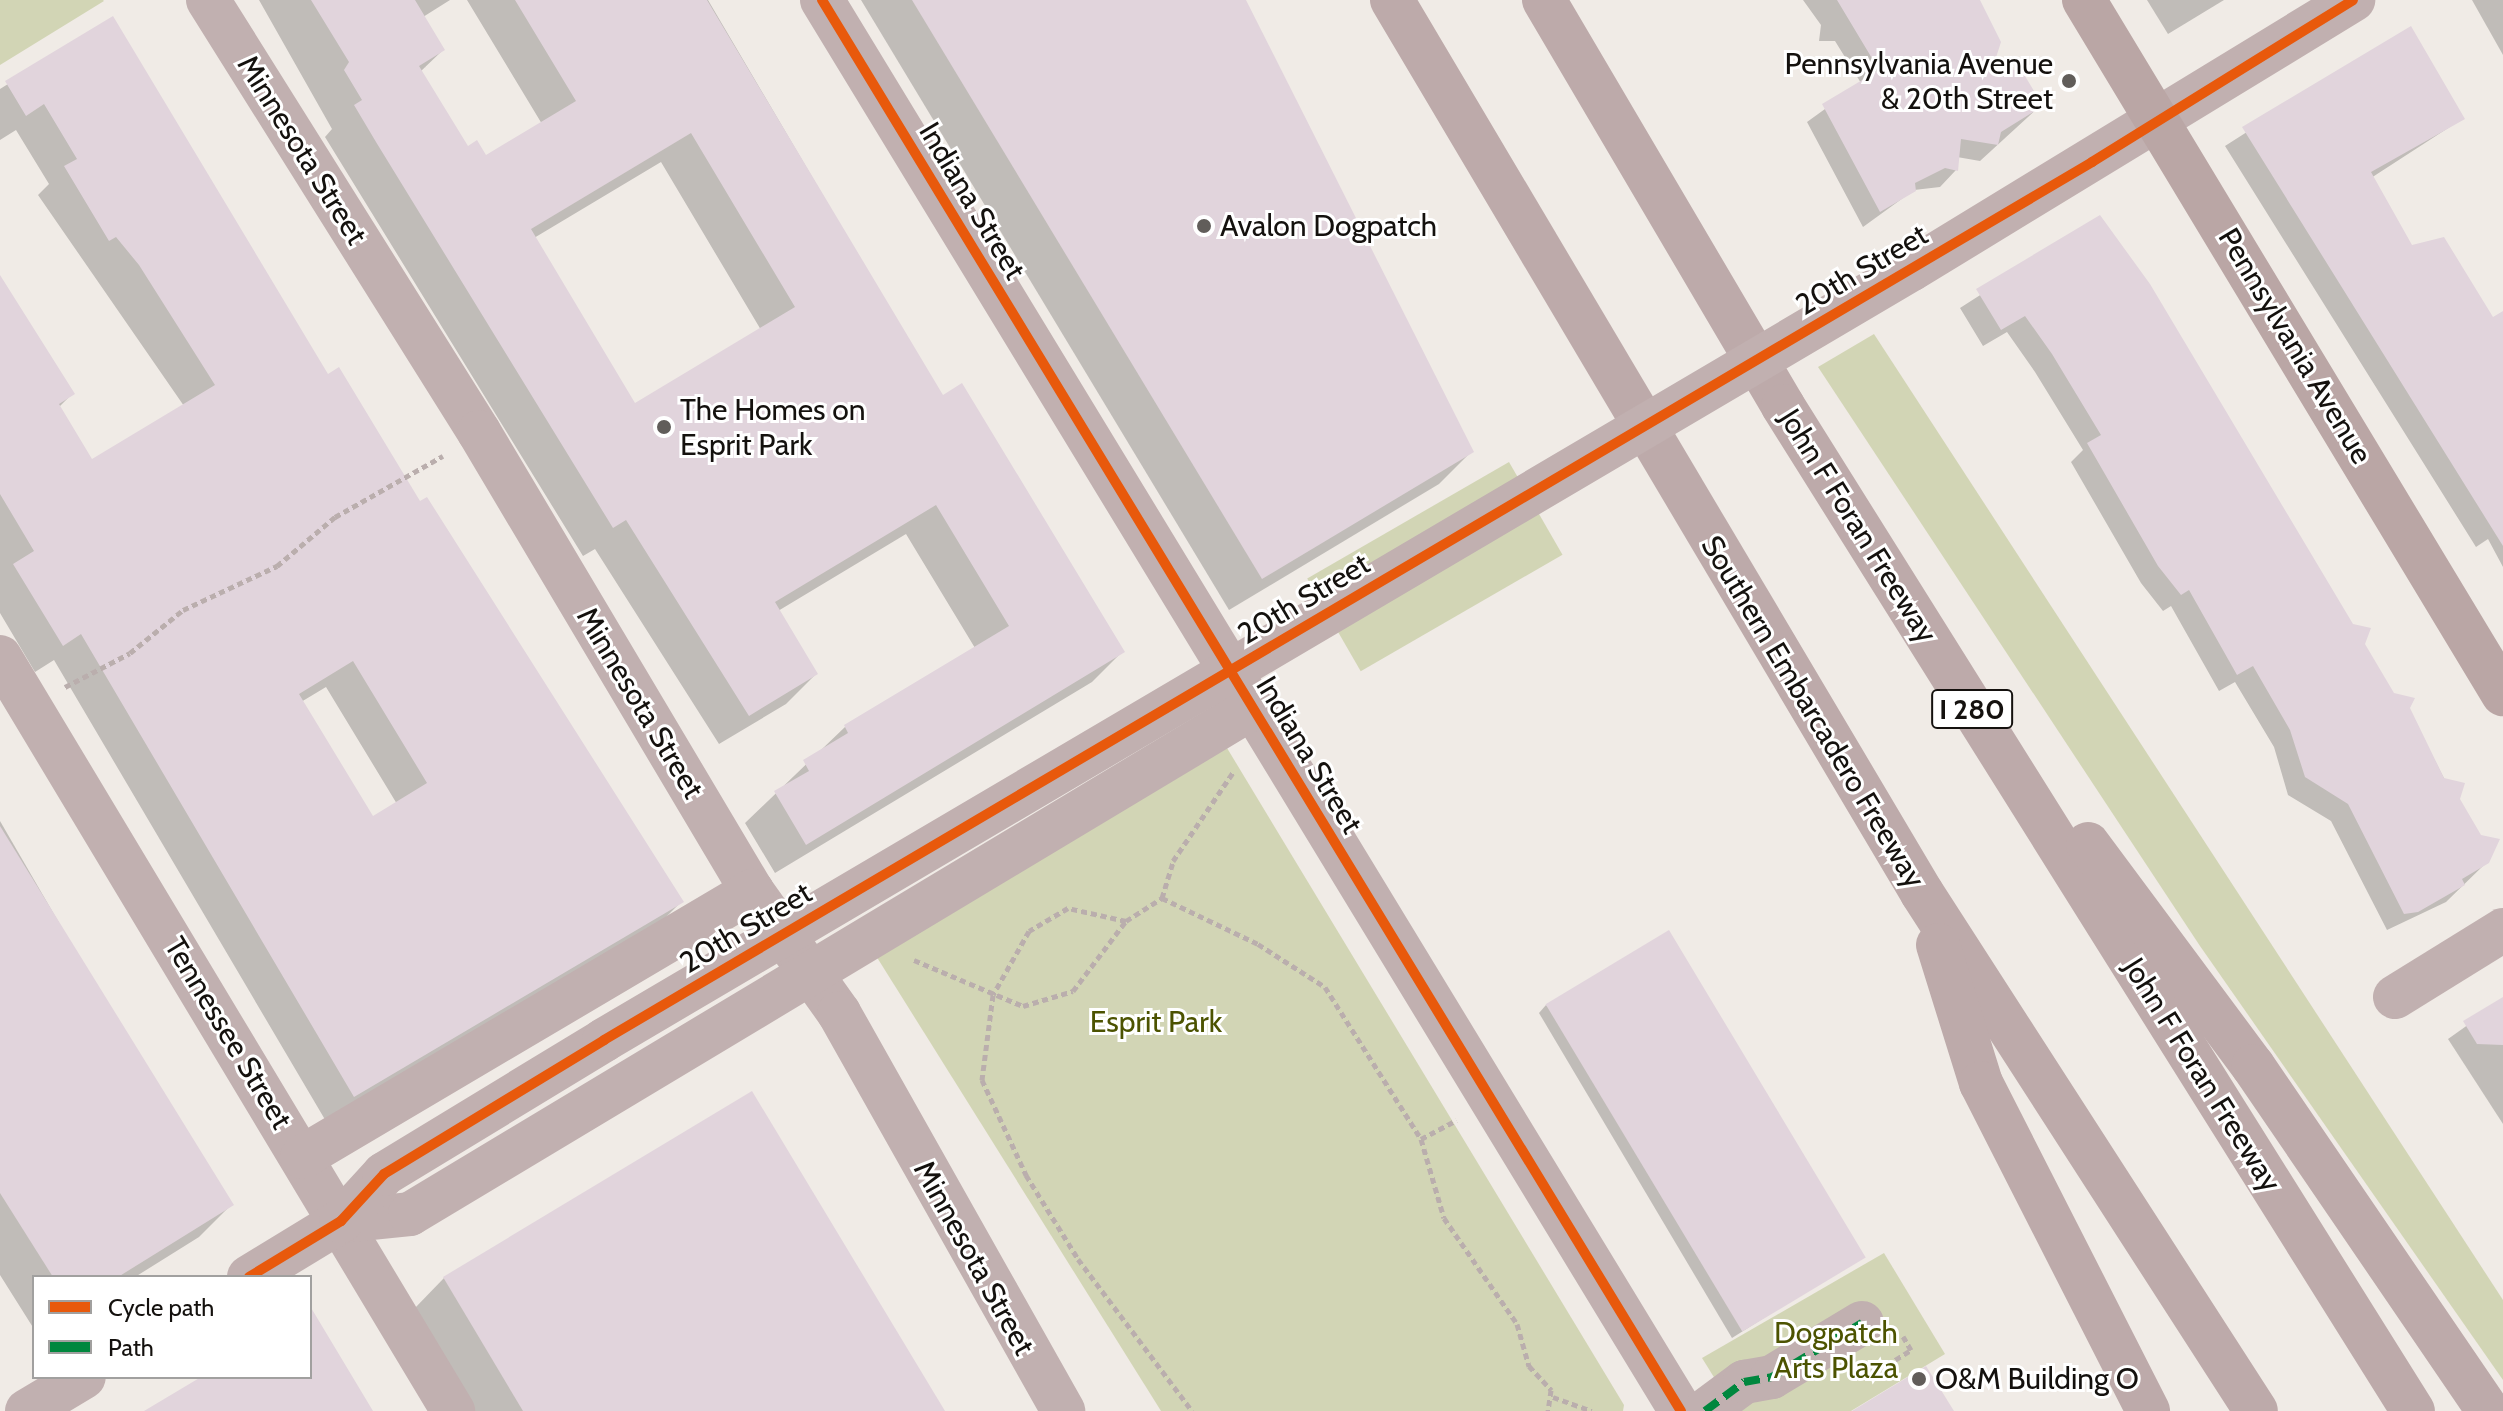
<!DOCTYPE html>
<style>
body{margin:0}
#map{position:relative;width:2503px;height:1411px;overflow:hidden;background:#f0ebe6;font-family:Cabin,sans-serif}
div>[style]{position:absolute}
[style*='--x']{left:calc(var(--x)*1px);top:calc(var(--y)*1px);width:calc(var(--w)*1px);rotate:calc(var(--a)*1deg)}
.green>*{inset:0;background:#d2d5b5;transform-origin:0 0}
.shadow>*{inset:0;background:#0003}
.building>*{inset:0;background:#e1d4dc;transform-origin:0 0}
.path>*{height:5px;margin-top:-2.5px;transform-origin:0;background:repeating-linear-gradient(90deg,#baaead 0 6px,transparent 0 10px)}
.minor>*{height:44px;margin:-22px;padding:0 22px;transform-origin:22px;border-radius:22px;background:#c1b0b0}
.major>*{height:44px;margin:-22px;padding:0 22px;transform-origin:22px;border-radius:22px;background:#baa6a5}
.highway>*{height:44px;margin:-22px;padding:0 22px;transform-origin:22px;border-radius:22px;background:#bdaaaa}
.minor-bridge>*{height:44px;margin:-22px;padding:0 22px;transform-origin:22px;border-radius:22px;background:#c1b0b0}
.quiet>*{height:8px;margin-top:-4px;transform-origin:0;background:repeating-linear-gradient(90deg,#00873e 0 16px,transparent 0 24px)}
.cycleway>*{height:10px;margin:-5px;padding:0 5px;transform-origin:5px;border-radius:5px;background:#e8590c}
.dots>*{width:22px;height:22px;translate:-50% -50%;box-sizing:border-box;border:4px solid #fff;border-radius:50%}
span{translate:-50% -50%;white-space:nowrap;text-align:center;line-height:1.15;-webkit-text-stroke:6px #fff;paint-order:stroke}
.shield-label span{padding:2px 6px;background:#fff;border:2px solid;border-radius:6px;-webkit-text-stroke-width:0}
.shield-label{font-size:28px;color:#14110e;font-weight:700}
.poi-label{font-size:30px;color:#14110e}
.right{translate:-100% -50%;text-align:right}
.left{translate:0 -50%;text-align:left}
.street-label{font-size:30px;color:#14110e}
.park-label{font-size:30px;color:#4c5301}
.legend{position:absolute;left:32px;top:1275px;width:280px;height:104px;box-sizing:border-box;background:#fff;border:2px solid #a1a09f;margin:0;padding:10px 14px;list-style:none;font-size:24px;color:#14110e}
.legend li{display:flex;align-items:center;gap:16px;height:40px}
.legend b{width:40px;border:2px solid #a1a09f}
</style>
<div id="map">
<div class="green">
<i style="clip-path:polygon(0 0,103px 0,104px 1px,0 65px)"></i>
<i style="clip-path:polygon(1874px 334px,2503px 1300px,2503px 1380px,2200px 946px,1818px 367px)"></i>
<i style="left:1509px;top:462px;width:107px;height:233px;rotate:60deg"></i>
<i style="clip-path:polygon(1227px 748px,1624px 1405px,1623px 1411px,1161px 1411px,873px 951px)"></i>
<i style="clip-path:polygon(1884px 1253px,1945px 1354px,1851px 1411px,1735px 1411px,1702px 1358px)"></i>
</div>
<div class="shadow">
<i style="clip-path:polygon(evenodd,259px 0,450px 0,423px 17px,443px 50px,420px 72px,467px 149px,486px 158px,542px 124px,467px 0,708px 0,942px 398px,1122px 652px,1092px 682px,775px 873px,745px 823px,845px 727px,975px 648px,906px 534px,778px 611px,816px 674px,786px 704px,719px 744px,595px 549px,583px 556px,325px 137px,332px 129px,259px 0,661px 162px,761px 330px,635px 406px,534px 238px,661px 162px)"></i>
<i style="clip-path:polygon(861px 0,1244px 0,1471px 452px,1439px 484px,1229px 610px)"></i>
<i style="clip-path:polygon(1803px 0,1977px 0,1999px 42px,1990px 69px,2040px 106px,1980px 161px,1957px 157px,1956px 170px,1940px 187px,1914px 190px,1863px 227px,1807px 122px,1861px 83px,1835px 41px,1819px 41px,1821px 25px)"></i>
<i style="clip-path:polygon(2147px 0,2224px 0,2168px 34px)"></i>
<i style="clip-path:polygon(2472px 0,2503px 0,2503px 55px)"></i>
<i style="clip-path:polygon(evenodd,112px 19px,327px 376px,681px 902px,654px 929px,327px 1123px,54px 660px,35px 672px,0 613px,0 278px,73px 393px,59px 407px,91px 462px,184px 406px,38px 195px,49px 184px,16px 130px,0 140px,0 89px,112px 19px,326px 687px,397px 804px,373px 819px,301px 702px,326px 687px)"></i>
<i style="clip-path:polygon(2410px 28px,2462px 119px,2371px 178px,2411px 247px,2492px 320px,2503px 318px,2503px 567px,2488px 539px,2476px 547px,2225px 146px)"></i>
<i style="clip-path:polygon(2100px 218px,2393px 695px,2408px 708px,2487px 862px,2446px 902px,2387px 930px,2331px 821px,2288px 795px,2274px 747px,2235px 682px,2219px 691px,2171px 606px,2163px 611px,2141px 583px,2071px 462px,2083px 450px,2035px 372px,2007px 332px,1983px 346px,1960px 308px)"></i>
<i style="clip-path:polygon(0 821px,117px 1023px,0 1095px)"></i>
<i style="clip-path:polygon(2503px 1000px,2503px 1124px,2448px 1039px)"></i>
<i style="clip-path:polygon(1546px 1005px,1861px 1257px,1732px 1338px,1539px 1013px)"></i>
<i style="clip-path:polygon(0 1153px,231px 1205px,199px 1237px,135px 1277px,34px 1277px,34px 1329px,0 1275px)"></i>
<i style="clip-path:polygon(444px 1278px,943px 1411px,475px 1411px,414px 1309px)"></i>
</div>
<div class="building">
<i style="clip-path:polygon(evenodd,311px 0,415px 0,445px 50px,419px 66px,468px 146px,477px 140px,486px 155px,576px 101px,515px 0,707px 0,943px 395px,962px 383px,1125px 652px,806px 845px,774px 791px,809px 771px,803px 760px,848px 733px,844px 725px,1009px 626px,936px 505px,775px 602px,818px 674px,749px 716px,626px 520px,613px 528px,376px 142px,354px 105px,362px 100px,344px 70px,349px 62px,311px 0,691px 133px,795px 307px,635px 403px,531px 229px,691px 133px)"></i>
<i style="clip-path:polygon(912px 0,1246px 0,1474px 452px,1262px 579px)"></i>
<i style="clip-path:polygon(1837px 0,1980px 0,2001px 42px,1993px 67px,2022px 71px,2043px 106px,2001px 132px,1998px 145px,1961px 139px,1958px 171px,1945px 168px,1915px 183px,1916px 191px,1880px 212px,1822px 104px,1879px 70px)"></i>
<i style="clip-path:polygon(evenodd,113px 16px,328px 374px,339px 367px,420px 501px,427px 497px,684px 902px,354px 1097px,81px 634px,63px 646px,13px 564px,34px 551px,0 494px,0 275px,75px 394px,59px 404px,92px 459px,215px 385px,139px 265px,116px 237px,109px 241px,64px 166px,77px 159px,44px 104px,26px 116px,5px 81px,113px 16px,353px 661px,427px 783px,373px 816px,299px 694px,353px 661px)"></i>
<i style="clip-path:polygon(2411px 26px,2465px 119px,2371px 172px,2412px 245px,2444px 237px,2493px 317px,2503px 311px,2503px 546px,2242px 127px)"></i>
<i style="clip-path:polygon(2100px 215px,2150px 284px,2353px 624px,2371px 628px,2365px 644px,2394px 693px,2415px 698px,2410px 708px,2444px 778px,2465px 783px,2460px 799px,2481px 835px,2500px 839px,2489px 863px,2462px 879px,2465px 885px,2418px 912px,2404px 914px,2348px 804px,2305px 777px,2290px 730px,2253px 666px,2237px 675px,2189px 590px,2181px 595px,2158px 566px,2087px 443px,2101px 435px,2052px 354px,2025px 316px,2001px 330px,1976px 289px)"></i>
<i style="clip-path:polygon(0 826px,234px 1205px,118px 1277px,53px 1277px,0 1193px)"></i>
<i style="left:1669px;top:930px;width:382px;height:144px;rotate:59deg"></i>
<i style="clip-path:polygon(2503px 997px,2503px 1045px,2477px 1044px,2463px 1021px)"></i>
<i style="clip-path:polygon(752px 1091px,945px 1411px,523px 1411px,443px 1277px)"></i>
<i style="clip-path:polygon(310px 1306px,373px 1411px,144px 1411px,201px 1377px,310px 1377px)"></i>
<i style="clip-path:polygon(1926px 1366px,1954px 1411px,1852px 1411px)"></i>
</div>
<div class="path">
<i style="--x:65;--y:687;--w:73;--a:-27.6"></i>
<i style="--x:130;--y:653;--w:68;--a:-39.1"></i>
<i style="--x:183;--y:610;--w:104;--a:-25.1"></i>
<i style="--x:277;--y:566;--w:76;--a:-40.2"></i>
<i style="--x:335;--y:517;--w:124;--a:-29.5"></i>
<i style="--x:1162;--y:898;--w:106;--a:25.6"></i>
<i style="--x:1258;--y:944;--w:80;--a:32.7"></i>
<i style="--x:1325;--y:987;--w:180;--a:57.7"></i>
<i style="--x:1421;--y:1139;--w:82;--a:73.8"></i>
<i style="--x:1444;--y:1218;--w:129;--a:55.4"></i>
<i style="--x:1517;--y:1324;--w:44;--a:74.1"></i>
<i style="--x:1529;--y:1366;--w:33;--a:47"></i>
<i style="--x:1551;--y:1390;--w:21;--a:98"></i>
<i style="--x:1126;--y:921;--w:59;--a:-167.4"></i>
<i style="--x:1068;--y:908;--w:45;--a:149.5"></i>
<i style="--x:1029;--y:931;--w:73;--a:119.4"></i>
<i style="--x:993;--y:995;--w:86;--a:97.4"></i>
<i style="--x:982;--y:1080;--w:105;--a:65.1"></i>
<i style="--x:1026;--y:1175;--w:99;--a:58.2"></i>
<i style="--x:1078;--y:1259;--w:190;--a:53.1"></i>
<i style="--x:914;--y:960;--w:118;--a:22.9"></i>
<i style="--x:1023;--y:1006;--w:52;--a:-16.7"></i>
<i style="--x:1073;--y:991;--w:88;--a:-52.9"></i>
<i style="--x:1126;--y:921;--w:43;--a:-32.6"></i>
<i style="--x:1162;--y:898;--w:39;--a:-73"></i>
<i style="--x:1173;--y:861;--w:109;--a:-55.9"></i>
<i style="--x:1421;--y:1139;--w:40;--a:-28"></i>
<i style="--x:1887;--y:1365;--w:28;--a:-32"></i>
<i style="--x:1911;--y:1350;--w:16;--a:-120"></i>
<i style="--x:1553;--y:1397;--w:41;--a:19.7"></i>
</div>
<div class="minor">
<i style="--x:208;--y:0;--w:510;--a:57.9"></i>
<i style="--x:479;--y:432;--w:534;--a:59.26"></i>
<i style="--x:752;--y:891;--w:150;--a:54.5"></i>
<i style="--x:839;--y:1013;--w:457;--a:60.6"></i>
<i style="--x:822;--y:0;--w:1652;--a:58.67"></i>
<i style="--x:1912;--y:269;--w:517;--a:-31.38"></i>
<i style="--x:0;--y:657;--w:880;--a:59"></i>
<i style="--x:2395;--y:997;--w:127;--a:-31.8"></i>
<i style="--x:302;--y:1157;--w:523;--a:-30.59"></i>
<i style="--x:341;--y:1221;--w:69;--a:-5.8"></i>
<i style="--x:410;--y:1214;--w:982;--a:-31"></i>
<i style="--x:249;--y:1277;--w:108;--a:-31.3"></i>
<i style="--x:341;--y:1221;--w:64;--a:-47.5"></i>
<i style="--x:384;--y:1174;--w:258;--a:-31.3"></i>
<i style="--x:27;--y:1411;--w:66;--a:-30.8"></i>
<i style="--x:1705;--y:1411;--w:49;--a:-36.6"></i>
<i style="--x:1744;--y:1382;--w:28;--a:-10"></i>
<i style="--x:1772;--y:1377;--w:105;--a:-31"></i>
</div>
<div class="major">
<i style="--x:2084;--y:0;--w:811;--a:58.88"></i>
</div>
<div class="highway">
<i style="--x:1392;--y:0;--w:1038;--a:59.31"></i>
<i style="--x:1922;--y:893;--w:616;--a:57.19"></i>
<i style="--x:1544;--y:0;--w:471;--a:59.5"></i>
<i style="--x:1783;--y:406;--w:1186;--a:57.92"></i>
<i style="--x:2088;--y:844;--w:277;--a:53.4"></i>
<i style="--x:2253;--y:1066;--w:417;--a:55.7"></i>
<i style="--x:1938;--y:945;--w:145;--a:72.7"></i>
<i style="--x:1981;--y:1083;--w:368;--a:63"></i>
</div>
<div class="minor-bridge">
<i style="--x:604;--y:1040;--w:1518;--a:-30.52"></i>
</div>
<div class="quiet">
<i style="--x:1705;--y:1411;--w:49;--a:-36.6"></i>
<i style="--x:1744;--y:1382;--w:28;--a:-10"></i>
<i style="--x:1772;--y:1377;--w:105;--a:-31"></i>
</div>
<div class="cycleway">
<i style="--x:822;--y:0;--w:1652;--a:58.67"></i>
<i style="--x:249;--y:1277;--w:108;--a:-31.3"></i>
<i style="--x:341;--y:1221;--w:64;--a:-47.5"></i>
<i style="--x:384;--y:1174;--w:258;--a:-31.3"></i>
<i style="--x:604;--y:1040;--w:1728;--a:-30.54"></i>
<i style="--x:2092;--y:162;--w:307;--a:-31.8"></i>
</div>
<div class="dots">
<i style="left:2069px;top:81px;background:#615d5a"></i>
<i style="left:1204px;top:226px;background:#615d5a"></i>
<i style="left:664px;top:427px;background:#615d5a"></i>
<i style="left:1919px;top:1379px;background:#615d5a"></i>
</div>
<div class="shield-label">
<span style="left:1972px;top:709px">I 280</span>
</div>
<div class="poi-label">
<span class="right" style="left:2053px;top:81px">Pennsylvania Avenue<br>&amp; 20th Street</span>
<span class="left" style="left:1220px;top:226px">Avalon Dogpatch</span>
<span class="left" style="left:680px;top:427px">The Homes on<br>Esprit Park</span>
<span class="left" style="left:1935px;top:1379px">O&amp;M Building O</span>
</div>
<div class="street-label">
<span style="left:302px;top:150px;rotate:58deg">Minnesota Street</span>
<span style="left:972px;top:201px;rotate:59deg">Indiana Street</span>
<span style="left:1862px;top:270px;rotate:-31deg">20th Street</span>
<span style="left:2295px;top:346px;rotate:59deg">Pennsylvania Avenue</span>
<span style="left:1858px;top:526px;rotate:58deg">John F Foran Freeway</span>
<span style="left:1304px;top:599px;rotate:-31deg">20th Street</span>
<span style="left:640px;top:703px;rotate:59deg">Minnesota Street</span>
<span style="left:1813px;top:712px;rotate:59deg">Southern Embarcadero Freeway</span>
<span style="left:1309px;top:755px;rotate:59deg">Indiana Street</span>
<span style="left:746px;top:928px;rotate:-31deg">20th Street</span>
<span style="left:228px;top:1033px;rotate:59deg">Tennessee Street</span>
<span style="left:2202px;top:1075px;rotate:58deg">John F Foran Freeway</span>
<span style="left:974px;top:1258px;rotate:61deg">Minnesota Street</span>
</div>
<div class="park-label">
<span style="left:1156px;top:1022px">Esprit Park</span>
<span style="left:1836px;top:1350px">Dogpatch<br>Arts Plaza</span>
</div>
<ul class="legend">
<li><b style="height:10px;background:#e8590c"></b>Cycle path</li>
<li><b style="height:10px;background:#00873e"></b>Path</li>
</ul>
</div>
